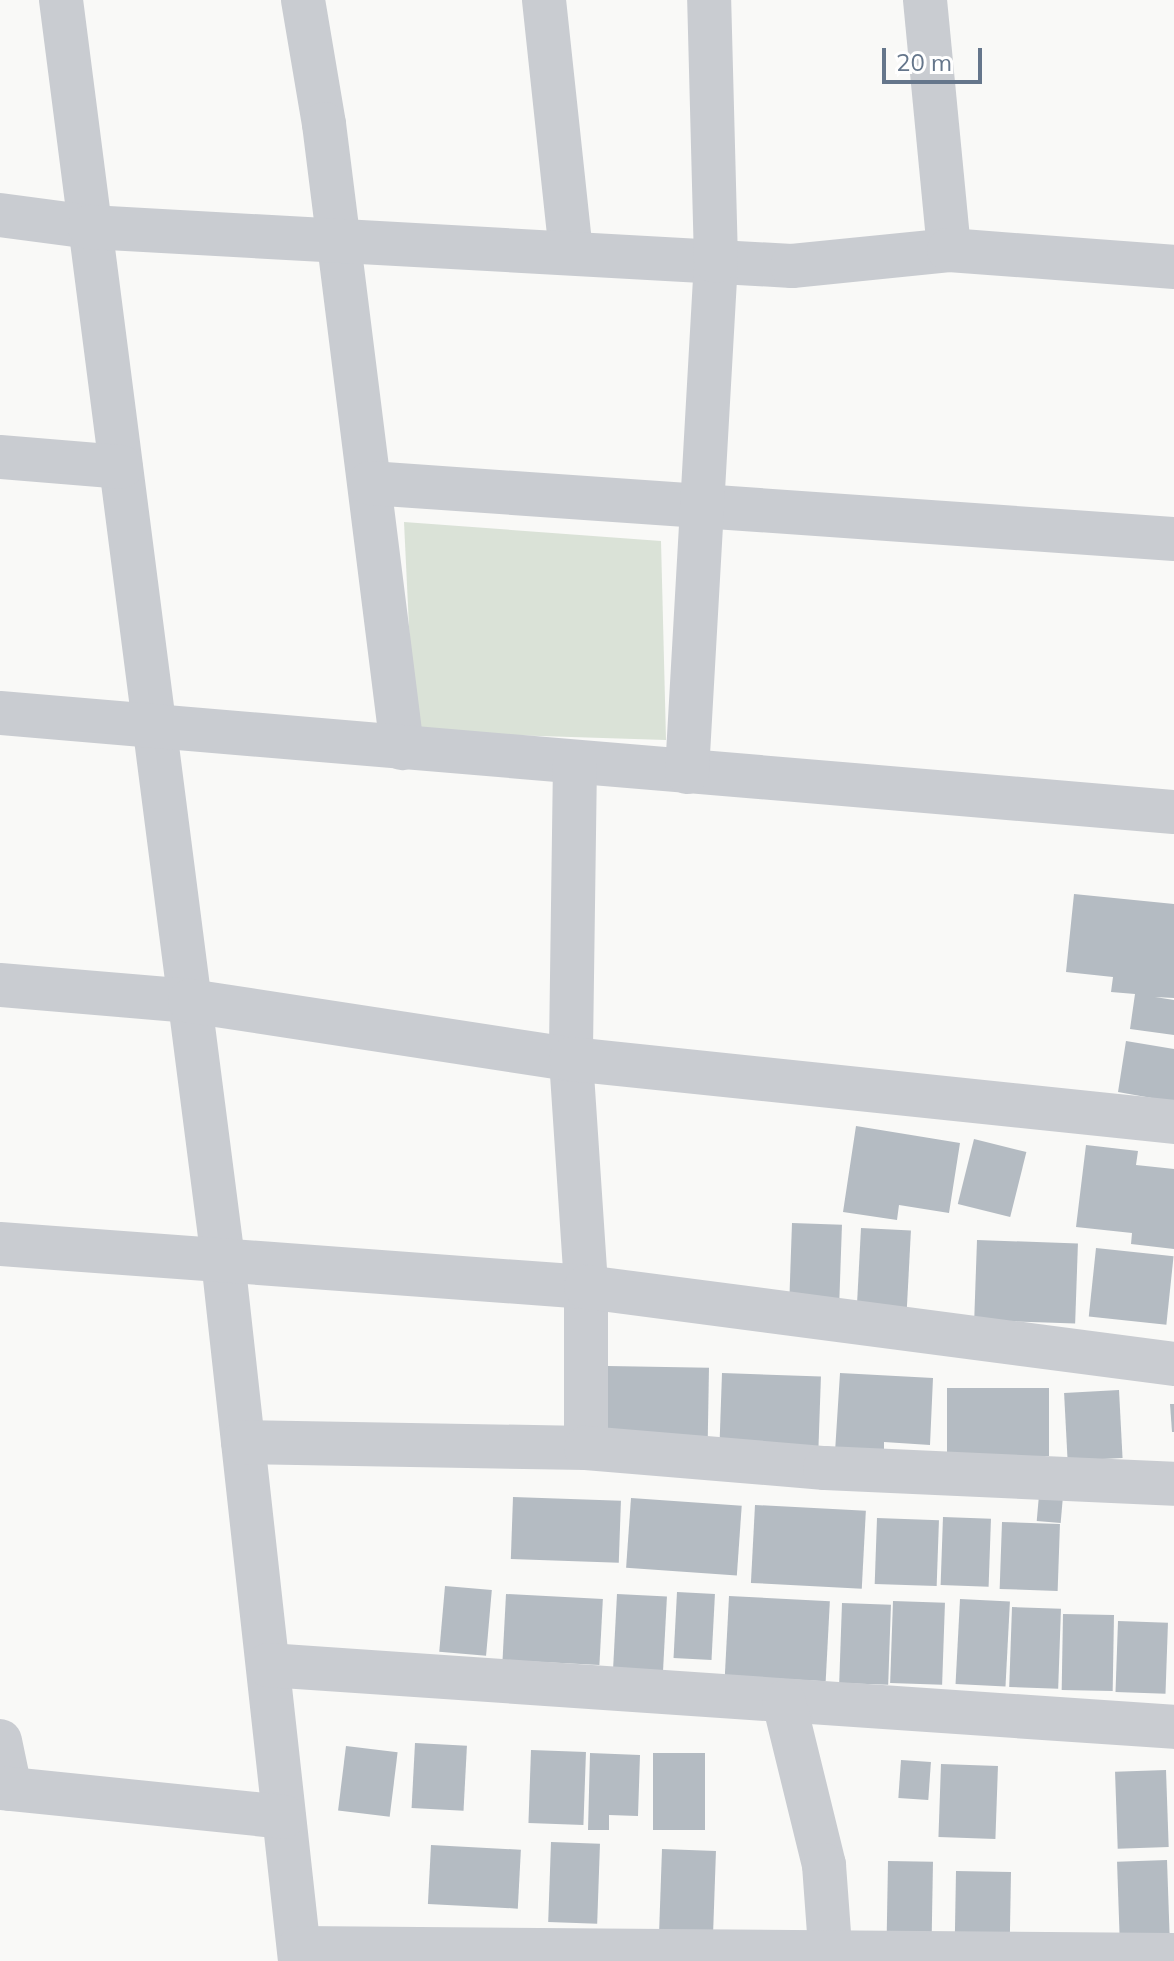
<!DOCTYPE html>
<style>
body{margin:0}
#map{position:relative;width:1174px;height:1961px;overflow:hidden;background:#f9f9f7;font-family:Mulish,sans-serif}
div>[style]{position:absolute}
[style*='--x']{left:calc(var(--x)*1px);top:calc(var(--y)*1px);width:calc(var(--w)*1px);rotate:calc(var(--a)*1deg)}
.green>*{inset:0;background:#dae2d7}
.building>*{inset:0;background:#b4bbc2;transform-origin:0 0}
.minor>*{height:44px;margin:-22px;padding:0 22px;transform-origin:22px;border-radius:22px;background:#c9ccd1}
span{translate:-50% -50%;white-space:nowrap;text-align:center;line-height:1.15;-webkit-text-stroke:8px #fff;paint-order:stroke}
.scale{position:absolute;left:882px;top:48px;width:100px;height:36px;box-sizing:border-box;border:4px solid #65768b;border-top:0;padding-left:10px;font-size:24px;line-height:28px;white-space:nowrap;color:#65768b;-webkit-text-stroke:6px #fff;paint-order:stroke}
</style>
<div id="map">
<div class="green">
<i style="clip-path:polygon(404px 522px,661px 541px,666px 740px,414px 732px)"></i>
</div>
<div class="building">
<i style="clip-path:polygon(1074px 894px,1174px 904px,1174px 998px,1155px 997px,1174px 1000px,1174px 1035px,1130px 1029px,1135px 994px,1111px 992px,1113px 977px,1066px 972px)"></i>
<i style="clip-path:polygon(1126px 1041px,1174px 1049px,1174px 1102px,1118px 1092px)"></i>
<i style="clip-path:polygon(856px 1126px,960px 1143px,949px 1213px,899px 1205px,897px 1220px,843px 1212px)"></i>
<i style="left:974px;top:1139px;width:54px;height:67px;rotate:14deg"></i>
<i style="clip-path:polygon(1086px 1145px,1138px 1151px,1136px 1165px,1174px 1169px,1174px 1249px,1131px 1244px,1132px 1233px,1076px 1227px)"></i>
<i style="left:792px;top:1223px;width:50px;height:82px;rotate:2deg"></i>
<i style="left:861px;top:1228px;width:50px;height:78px;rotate:3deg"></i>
<i style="left:977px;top:1240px;width:101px;height:80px;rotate:2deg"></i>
<i style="left:1096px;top:1248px;width:78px;height:69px;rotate:6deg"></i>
<i style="left:608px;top:1366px;width:101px;height:77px;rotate:1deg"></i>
<i style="left:722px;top:1373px;width:99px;height:71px;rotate:2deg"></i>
<i style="clip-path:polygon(840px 1373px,933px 1378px,930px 1445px,884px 1442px,884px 1455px,835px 1452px)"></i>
<i style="left:947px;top:1388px;width:102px;height:68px"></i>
<i style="left:1119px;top:1390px;width:68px;height:55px;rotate:87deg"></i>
<i style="clip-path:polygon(1170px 1404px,1174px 1404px,1174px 1432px,1172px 1432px)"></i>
<i style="left:1039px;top:1495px;width:24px;height:26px;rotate:5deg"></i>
<i style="left:513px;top:1497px;width:108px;height:62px;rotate:2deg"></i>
<i style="left:631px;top:1498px;width:111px;height:70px;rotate:4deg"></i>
<i style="left:755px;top:1505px;width:111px;height:78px;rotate:3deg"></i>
<i style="left:943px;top:1517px;width:48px;height:68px;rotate:2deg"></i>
<i style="left:877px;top:1518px;width:62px;height:66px;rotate:2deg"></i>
<i style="left:1002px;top:1522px;width:58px;height:67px;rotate:2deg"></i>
<i style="left:445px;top:1586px;width:47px;height:66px;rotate:5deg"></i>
<i style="left:677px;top:1592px;width:38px;height:66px;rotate:3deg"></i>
<i style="left:506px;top:1594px;width:97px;height:66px;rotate:3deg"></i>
<i style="left:617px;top:1594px;width:50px;height:76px;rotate:3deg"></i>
<i style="left:729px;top:1596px;width:101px;height:80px;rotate:3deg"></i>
<i style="left:960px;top:1599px;width:50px;height:85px;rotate:3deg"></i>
<i style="left:893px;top:1601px;width:52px;height:82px;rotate:2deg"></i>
<i style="left:842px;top:1603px;width:49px;height:80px;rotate:2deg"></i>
<i style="left:1012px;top:1607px;width:49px;height:80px;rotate:2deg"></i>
<i style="left:1063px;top:1614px;width:51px;height:76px;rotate:1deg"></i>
<i style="left:1118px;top:1621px;width:50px;height:71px;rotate:2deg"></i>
<i style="left:415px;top:1743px;width:52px;height:65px;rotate:3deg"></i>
<i style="left:346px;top:1746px;width:52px;height:65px;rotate:7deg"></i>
<i style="left:531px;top:1750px;width:55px;height:73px;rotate:2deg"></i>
<i style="clip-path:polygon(590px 1753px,640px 1755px,638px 1816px,609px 1815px,609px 1830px,588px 1830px)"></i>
<i style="left:653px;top:1753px;width:52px;height:77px"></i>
<i style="left:901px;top:1760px;width:30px;height:38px;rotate:4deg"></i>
<i style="left:941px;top:1764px;width:57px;height:73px;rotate:2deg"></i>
<i style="left:1166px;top:1770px;width:77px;height:51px;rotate:88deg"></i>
<i style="left:551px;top:1842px;width:49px;height:80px;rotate:2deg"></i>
<i style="left:431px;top:1845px;width:90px;height:59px;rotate:3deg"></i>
<i style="left:662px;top:1849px;width:54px;height:81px;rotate:2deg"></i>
<i style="left:1167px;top:1860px;width:76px;height:50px;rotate:88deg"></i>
<i style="left:888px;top:1861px;width:45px;height:73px;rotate:1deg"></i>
<i style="left:956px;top:1871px;width:55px;height:74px;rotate:1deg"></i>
</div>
<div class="minor">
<i style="--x:61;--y:0;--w:1270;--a:82.67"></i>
<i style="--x:223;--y:1260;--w:705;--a:83.73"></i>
<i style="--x:303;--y:0;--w:126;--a:80.4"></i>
<i style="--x:324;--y:124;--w:629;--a:82.87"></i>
<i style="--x:544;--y:0;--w:254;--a:83.9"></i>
<i style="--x:925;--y:0;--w:251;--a:84.5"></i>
<i style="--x:0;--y:215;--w:91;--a:7.6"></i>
<i style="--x:90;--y:227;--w:703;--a:3.18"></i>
<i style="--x:792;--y:266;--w:158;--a:-5.8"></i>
<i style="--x:949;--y:250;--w:226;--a:4.3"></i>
<i style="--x:0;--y:457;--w:121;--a:4.7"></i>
<i style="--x:370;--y:483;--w:806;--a:3.98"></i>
<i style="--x:0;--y:713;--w:1178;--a:4.82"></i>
<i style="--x:575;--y:762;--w:297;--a:90.8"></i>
<i style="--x:571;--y:1059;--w:228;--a:86.2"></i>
<i style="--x:586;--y:1287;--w:161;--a:90"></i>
<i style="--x:687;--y:772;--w:512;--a:-86.75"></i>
<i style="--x:716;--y:261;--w:261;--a:-91.5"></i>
<i style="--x:0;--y:985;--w:191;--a:4.8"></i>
<i style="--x:190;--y:1001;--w:385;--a:8.7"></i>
<i style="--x:571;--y:1059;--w:606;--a:5.96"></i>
<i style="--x:0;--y:1244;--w:588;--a:4.2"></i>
<i style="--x:586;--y:1287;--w:593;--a:7.46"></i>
<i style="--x:243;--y:1442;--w:343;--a:1"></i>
<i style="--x:586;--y:1448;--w:240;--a:4.8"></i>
<i style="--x:825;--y:1468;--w:349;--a:2.6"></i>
<i style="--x:268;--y:1665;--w:908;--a:3.91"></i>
<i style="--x:784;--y:1702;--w:168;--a:76.2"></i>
<i style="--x:824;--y:1865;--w:96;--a:85.8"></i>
<i style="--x:0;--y:1741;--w:49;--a:78.2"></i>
<i style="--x:0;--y:1788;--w:285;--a:5.8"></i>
<i style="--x:299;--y:1948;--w:875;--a:0.46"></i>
</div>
<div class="scale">20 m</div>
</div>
